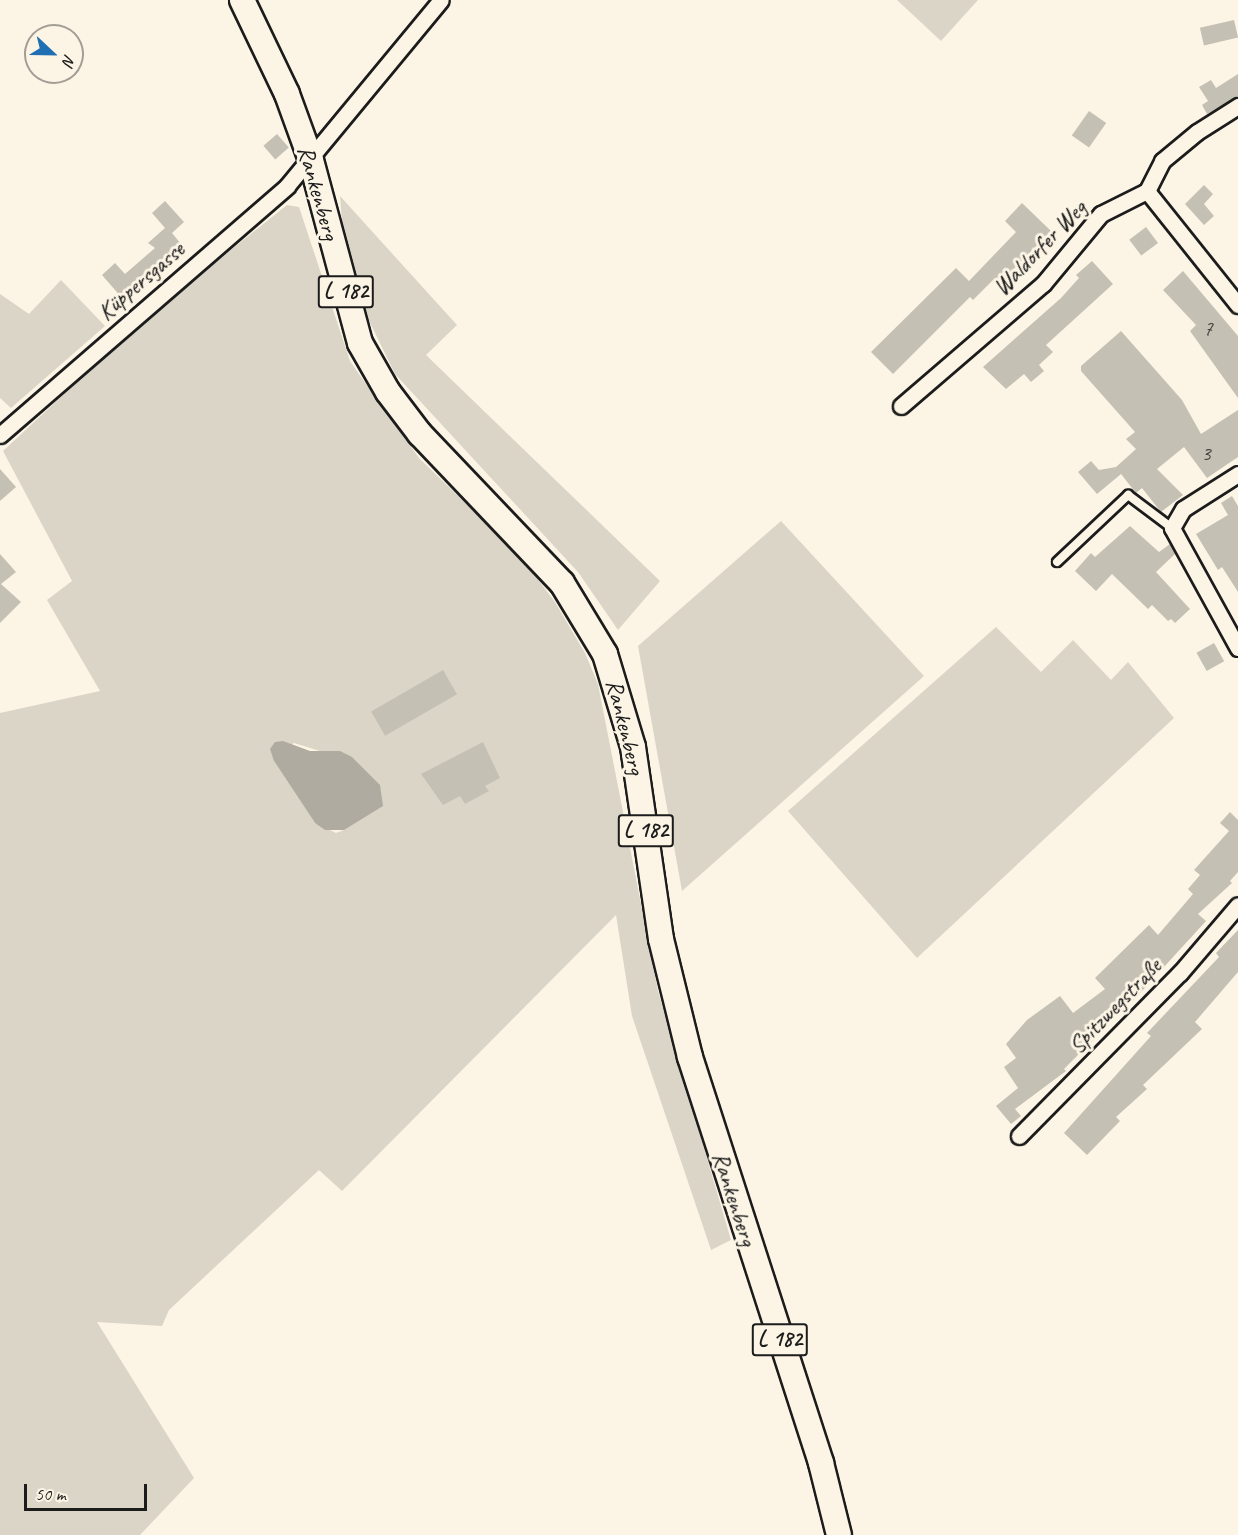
<!DOCTYPE html>
<meta charset="utf-8">
<style>
body{margin:0}
#map{position:relative;width:1238px;height:1535px;overflow:hidden;background:#fcf5e5;font-family:Caveat,sans-serif}
div>[style]{position:absolute}
[style*='--x']{left:calc(var(--x)*1px);top:calc(var(--y)*1px);width:calc(var(--w)*1px);rotate:calc(var(--a)*1deg)}
.green>*{inset:0;background:#dbd5c8}
.water>*{inset:0;background:#b0aba1}
.building>*{inset:0;background:#c4c0b3;transform-origin:0 0}
.roads{filter:drop-shadow(2px 0 #1c1c1c) drop-shadow(-2px 0 #1c1c1c) drop-shadow(0 2px #1c1c1c) drop-shadow(0 -2px #1c1c1c)}
.lane>*{height:8px;margin:-4px;padding:0 4px;transform-origin:4px;border-radius:4px;background:#fcf5e5}
.street>*{height:15px;margin:-7.5px;padding:0 7.5px;transform-origin:7.5px;border-radius:7.5px;background:#fcf5e5}
.primary>*{height:24px;margin:-12px;padding:0 12px;transform-origin:12px;border-radius:12px;background:#fcf5e5}
span{translate:-50% -50%;white-space:nowrap;text-align:center;line-height:1.15;-webkit-text-stroke:6px #fcf5e5;paint-order:stroke}
.number-label{font-size:21px;color:#464542}
.number-label span{-webkit-text-stroke-width:0}
.shield-label span{padding:2px 4px;background:#fcf5e5;border:2px solid;border-radius:4px;-webkit-text-stroke-width:0}
.shield-label{font-size:22px;color:#1c1c1c;font-weight:700}
.street-label{font-size:24px;color:#1c1c1c}
.north{position:absolute;left:24px;top:24px;width:60px;height:60px;box-sizing:border-box;background:#fcf5e5;border:2px solid #a29e95;border-radius:50%;rotate:112deg;font-size:16px;font-weight:700;line-height:24px;text-align:center;color:#1c1c1c}
.north::after{content:'';display:block;margin:auto;width:21px;height:27px;background:#1f6fb2;clip-path:polygon(50% 0,100% 100%,50% 72%,0 100%)}
.scale{position:absolute;left:24px;top:1484px;width:123px;height:27px;box-sizing:border-box;border:3px solid #1c1c1c;border-top:0;padding-left:8px;font-size:18px;line-height:21px;white-space:nowrap;color:#1c1c1c;-webkit-text-stroke:4px #fcf5e5;paint-order:stroke}
</style>
<div id="map">
<div class="green">
<i style="clip-path:polygon(897px 0,978px 0,941px 41px)"></i>
<i style="clip-path:polygon(340px 196px,457px 325px,426px 355px,660px 581px,618px 630px,578px 572px,395px 374px,358px 298px,344px 247px)"></i>
<i style="clip-path:polygon(evenodd,287px 205px,299px 207px,350px 361px,361px 377px,419px 458px,520px 556px,555px 602px,585px 653px,598px 684px,658px 991px,731px 1240px,711px 1250px,632px 1016px,616px 915px,342px 1191px,319px 1170px,169px 1310px,162px 1326px,97px 1322px,194px 1478px,140px 1535px,0 1535px,0 713px,100px 691px,47px 600px,72px 581px,3px 451px,146px 318px,287px 205px,294px 743px,323px 752px,344px 830px,336px 833px,315px 823px,274px 761px,294px 743px)"></i>
<i style="clip-path:polygon(61px 280px,105px 326px,11px 408px,0 398px,0 294px,29px 314px)"></i>
<i style="clip-path:polygon(781px 521px,924px 676px,682px 891px,638px 646px)"></i>
<i style="clip-path:polygon(996px 627px,1041px 672px,1073px 640px,1111px 680px,1128px 662px,1174px 718px,917px 958px,788px 811px)"></i>
</div>
<div class="water">
<i style="clip-path:polygon(283px 741px,310px 751px,340px 751px,352px 757px,380px 785px,383px 806px,344px 830px,325px 830px,315px 823px,274px 761px,270px 749px,275px 742px)"></i>
</div>
<div class="building">
<i style="left:1234px;top:20px;width:18px;height:35px;rotate:77deg"></i>
<i style="clip-path:polygon(1238px 74px,1238px 96px,1207px 114px,1202px 105px,1208px 101px,1199px 87px,1211px 80px,1216px 88px)"></i>
<i style="left:1089px;top:111px;width:21px;height:30px;rotate:35deg"></i>
<i style="left:277px;top:134px;width:18px;height:18px;rotate:49deg"></i>
<i style="clip-path:polygon(1204px 185px,1213px 194px,1204px 204px,1214px 216px,1204px 225px,1185px 204px)"></i>
<i style="clip-path:polygon(165px 201px,184px 222px,172px 233px,181px 244px,122px 298px,102px 275px,115px 263px,125px 274px,155px 248px,148px 243px,165px 228px,152px 213px)"></i>
<i style="clip-path:polygon(1022px 203px,1051px 231px,998px 285px,993px 280px,973px 300px,970px 297px,893px 374px,871px 352px,956px 268px,969px 281px,1016px 232px,1005px 221px)"></i>
<i style="left:1146px;top:227px;width:20px;height:21px;rotate:53deg"></i>
<i style="clip-path:polygon(1092px 261px,1113px 284px,1046px 345px,1053px 352px,1039px 365px,1044px 371px,1031px 382px,1024px 374px,1006px 389px,983px 367px,1061px 298px,1079px 278px,1076px 275px)"></i>
<i style="clip-path:polygon(1183px 271px,1238px 336px,1238px 398px,1190px 331px,1196px 325px,1163px 290px)"></i>
<i style="clip-path:polygon(1121px 331px,1182px 400px,1201px 434px,1238px 410px,1238px 457px,1207px 478px,1184px 447px,1157px 469px,1183px 495px,1161px 512px,1142px 488px,1136px 493px,1121px 474px,1097px 494px,1078px 472px,1091px 461px,1099px 470px,1116px 467px,1136px 449px,1126px 439px,1135px 432px,1081px 371px,1081px 366px)"></i>
<i style="clip-path:polygon(0 469px,16px 487px,0 501px)"></i>
<i style="clip-path:polygon(1232px 496px,1238px 506px,1238px 592px,1222px 567px,1218px 570px,1196px 534px,1228px 515px,1221px 503px)"></i>
<i style="clip-path:polygon(1130px 526px,1159px 552px,1170px 544px,1175px 554px,1156px 572px,1190px 609px,1175px 623px,1171px 619px,1168px 621px,1152px 605px,1148px 609px,1112px 574px,1096px 591px,1075px 571px,1091px 553px,1095px 557px)"></i>
<i style="clip-path:polygon(0 554px,16px 572px,1px 584px,21px 602px,0 623px)"></i>
<i style="left:1214px;top:643px;width:21px;height:20px;rotate:61deg"></i>
<i style="left:443px;top:670px;width:28px;height:83px;rotate:60deg"></i>
<i style="clip-path:polygon(483px 742px,500px 778px,485px 786px,489px 791px,465px 804px,460px 796px,443px 805px,421px 774px)"></i>
<i style="clip-path:polygon(1230px 812px,1238px 820px,1238px 872px,1230px 881px,1232px 883px,1198px 914px,1206px 921px,1131px 1003px,1089px 1033px,1094px 1039px,1064px 1069px,1066px 1071px,1015px 1109px,1021px 1116px,1011px 1124px,996px 1106px,1018px 1088px,1004px 1067px,1016px 1058px,1006px 1044px,1027px 1020px,1060px 996px,1073px 1013px,1105px 989px,1095px 978px,1149px 925px,1158px 935px,1193px 894px,1188px 889px,1200px 875px,1194px 870px,1229px 831px,1220px 823px)"></i>
<i style="clip-path:polygon(1238px 930px,1238px 972px,1195px 1022px,1202px 1029px,1143px 1085px,1147px 1089px,1116px 1117px,1120px 1121px,1087px 1155px,1064px 1133px,1151px 1036px,1147px 1033px,1219px 957px,1216px 953px)"></i>
</div>
<div class="roads">
<div class="lane">
<i style="--x:1057;--y:562;--w:98;--a:-43.3"></i>
<i style="--x:1128;--y:495;--w:55;--a:36.9"></i>
</div>
<div class="street">
<i style="--x:1147;--y:191;--w:146;--a:51.4"></i>
<i style="--x:901;--y:406;--w:187;--a:-40.7"></i>
<i style="--x:1043;--y:284;--w:91;--a:-50.4"></i>
<i style="--x:1101;--y:214;--w:51;--a:-26.6"></i>
<i style="--x:1147;--y:191;--w:34;--a:-63"></i>
<i style="--x:1162;--y:161;--w:45;--a:-39.6"></i>
<i style="--x:1197;--y:132;--w:49;--a:-32.4"></i>
<i style="--x:0;--y:435;--w:380;--a:-40.9"></i>
<i style="--x:287;--y:186;--w:241;--a:-50.4"></i>
<i style="--x:1238;--y:474;--w:65;--a:147.5"></i>
<i style="--x:1183;--y:509;--w:22;--a:120"></i>
<i style="--x:1172;--y:528;--w:137;--a:61.2"></i>
<i style="--x:1019;--y:1136;--w:229;--a:-45.4"></i>
<i style="--x:1180;--y:973;--w:89;--a:-49.5"></i>
</div>
<div class="primary">
<i style="--x:242;--y:0;--w:104;--a:64.4"></i>
<i style="--x:287;--y:94;--w:70;--a:70"></i>
<i style="--x:311;--y:160;--w:189;--a:75"></i>
<i style="--x:360;--y:343;--w:56;--a:60.3"></i>
<i style="--x:388;--y:392;--w:53;--a:52.7"></i>
<i style="--x:420;--y:434;--w:206;--a:46.4"></i>
<i style="--x:562;--y:583;--w:83;--a:58.8"></i>
<i style="--x:605;--y:654;--w:97;--a:73.2"></i>
<i style="--x:633;--y:747;--w:194;--a:81.7"></i>
<i style="--x:661;--y:939;--w:122;--a:76.2"></i>
<i style="--x:690;--y:1057;--w:427;--a:72.1"></i>
<i style="--x:821;--y:1463;--w:74;--a:76"></i>
</div>
</div>
<div class="number-label">
<span style="left:1208px;top:328px">7</span>
<span style="left:1206px;top:453px">3</span>
</div>
<div class="shield-label">
<span style="left:346px;top:292px">L 182</span>
<span style="left:646px;top:831px">L 182</span>
<span style="left:780px;top:1340px">L 182</span>
</div>
<div class="street-label">
<span style="left:318px;top:193px;rotate:74deg">Rankenberg</span>
<span style="left:1040px;top:248px;rotate:-46deg">Waldorfer Weg</span>
<span style="left:141px;top:281px;rotate:-41deg">Küppersgasse</span>
<span style="left:625px;top:727px;rotate:76deg">Rankenberg</span>
<span style="left:1115px;top:1006px;rotate:-46deg">Spitzwegstraße</span>
<span style="left:734px;top:1199px;rotate:72deg">Rankenberg</span>
</div>
<div class="north">N</div>
<div class="scale">50 m</div>
</div>
